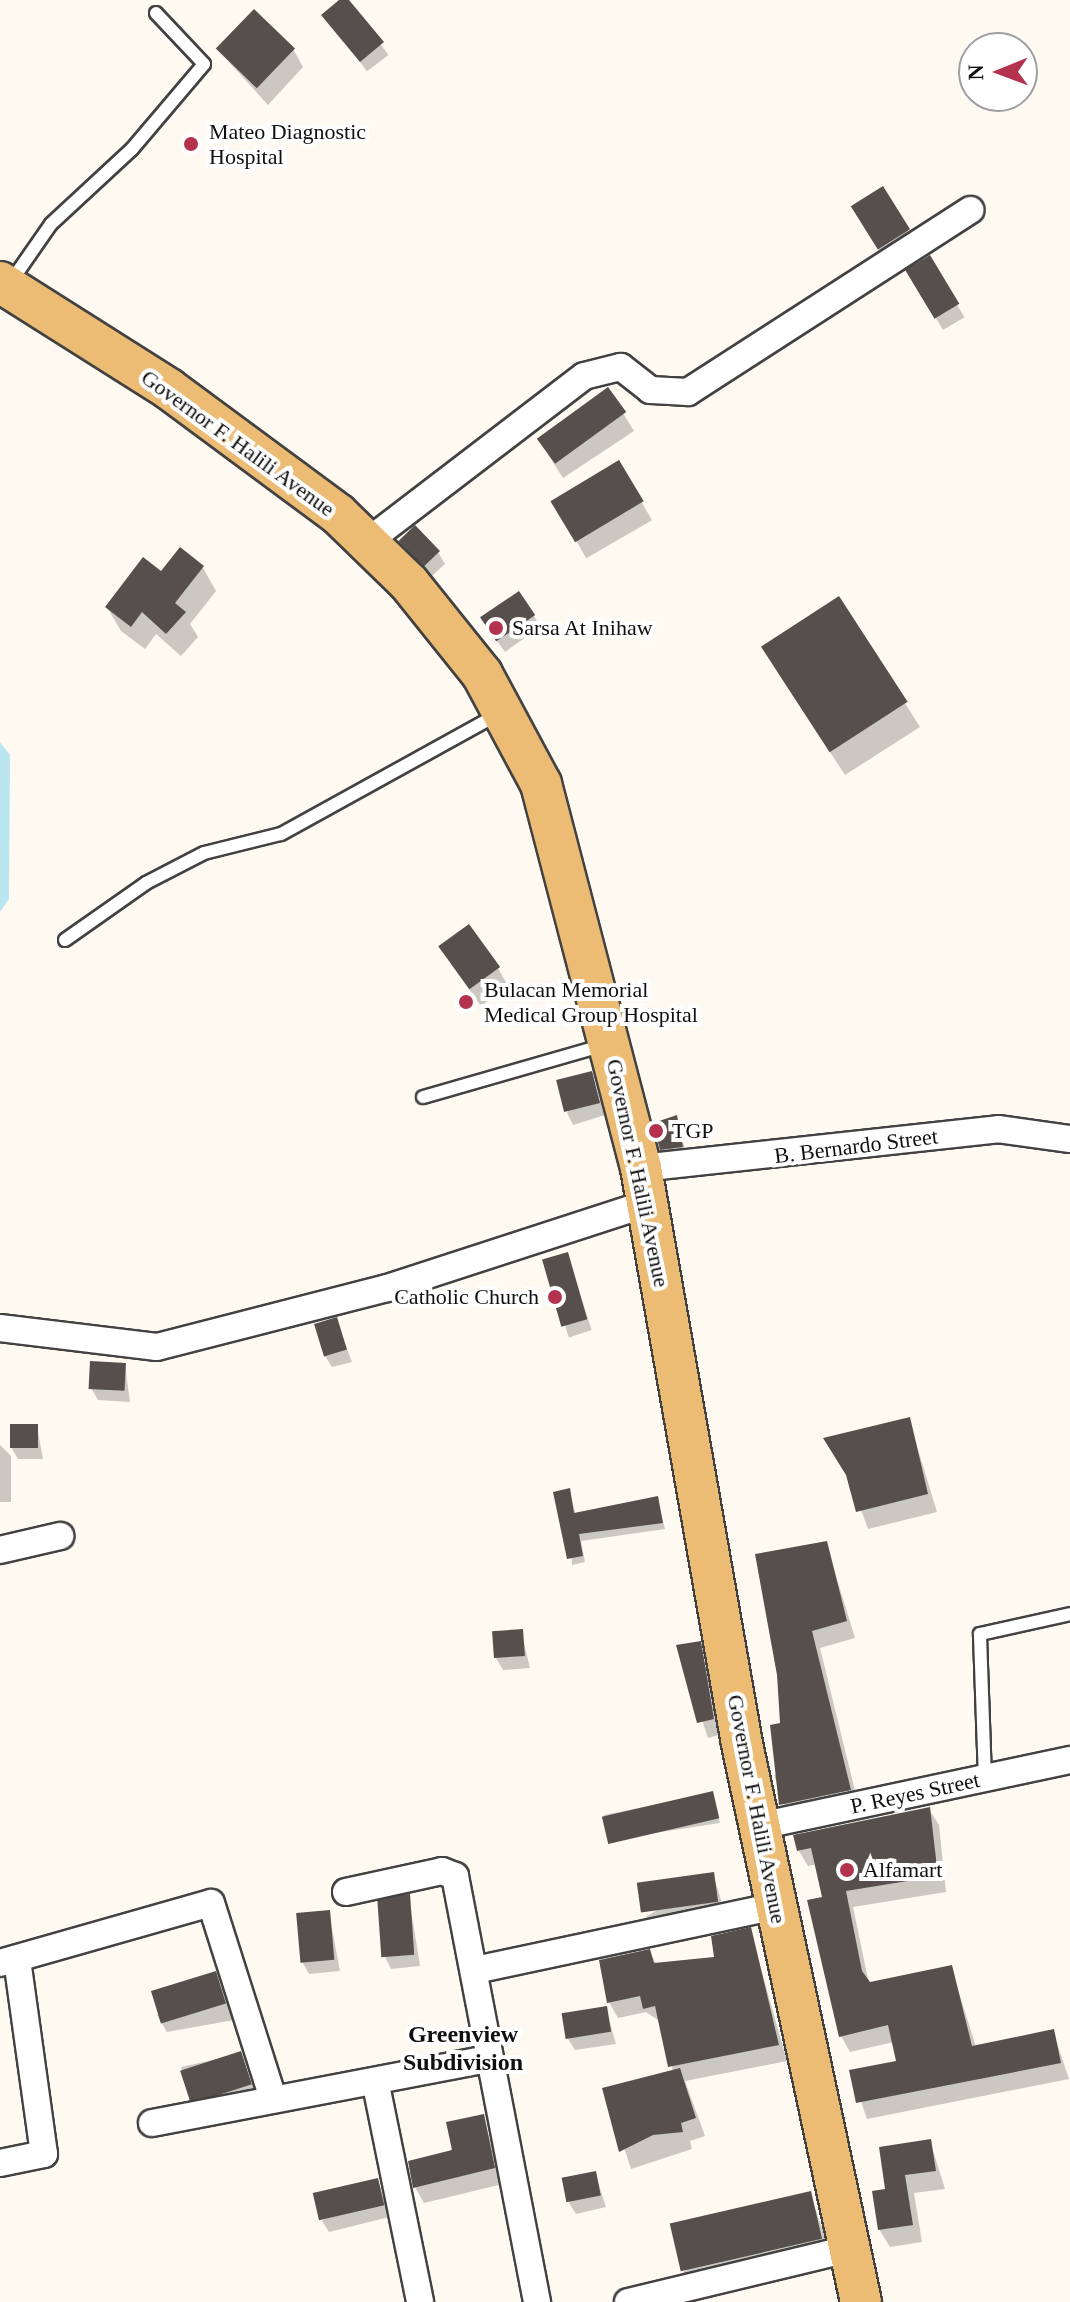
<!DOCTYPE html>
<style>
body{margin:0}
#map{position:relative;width:1070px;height:2302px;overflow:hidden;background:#fefaf2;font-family:Georgia,serif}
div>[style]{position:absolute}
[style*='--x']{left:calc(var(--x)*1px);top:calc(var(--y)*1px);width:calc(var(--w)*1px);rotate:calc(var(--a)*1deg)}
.water>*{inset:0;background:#bbe5f1}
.shadow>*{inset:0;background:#0003;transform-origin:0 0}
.building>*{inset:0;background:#574f4c;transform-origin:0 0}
.roads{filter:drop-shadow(2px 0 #424242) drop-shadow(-2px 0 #424242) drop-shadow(0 2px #424242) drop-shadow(0 -2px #424242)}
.lane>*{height:12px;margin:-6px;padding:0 6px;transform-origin:6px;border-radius:6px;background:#fff}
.street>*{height:26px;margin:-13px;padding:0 13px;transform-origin:13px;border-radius:13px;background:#fff}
.primary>*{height:40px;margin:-20px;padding:0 20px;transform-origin:20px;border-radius:20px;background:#ecbb74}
.dots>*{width:22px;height:22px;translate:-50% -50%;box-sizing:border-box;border:4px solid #fff;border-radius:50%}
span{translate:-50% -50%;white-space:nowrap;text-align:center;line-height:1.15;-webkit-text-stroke:8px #fff;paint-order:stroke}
.poi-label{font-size:22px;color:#0f0f0f}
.left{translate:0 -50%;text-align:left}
.right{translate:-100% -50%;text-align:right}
.street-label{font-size:22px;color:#0f0f0f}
.neighbourhood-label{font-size:24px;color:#0f0f0f;font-weight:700}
.north{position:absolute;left:958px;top:32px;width:80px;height:80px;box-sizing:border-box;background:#fff;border:2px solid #9f9f9f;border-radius:50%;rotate:269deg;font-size:22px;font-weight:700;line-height:32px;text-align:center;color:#0f0f0f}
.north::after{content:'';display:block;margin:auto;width:28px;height:36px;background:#b3334e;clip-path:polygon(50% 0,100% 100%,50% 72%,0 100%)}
</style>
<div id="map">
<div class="water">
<i style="clip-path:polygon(0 742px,10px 755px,9px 899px,0 912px)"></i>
</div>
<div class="shadow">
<i style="left:347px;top:0;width:69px;height:27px;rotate:53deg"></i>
<i style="clip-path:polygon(293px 49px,303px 67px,268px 105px,218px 50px)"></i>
<i style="left:883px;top:189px;width:62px;height:35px;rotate:59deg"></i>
<i style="left:929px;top:258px;width:69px;height:25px;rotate:59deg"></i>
<i style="clip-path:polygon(608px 389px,634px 431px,563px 478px,547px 453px)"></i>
<i style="left:619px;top:463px;width:66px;height:76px;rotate:60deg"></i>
<i style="clip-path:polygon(400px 540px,438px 552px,445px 564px,432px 576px)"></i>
<i style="clip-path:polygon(203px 568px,216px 591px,190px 624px,198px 637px,181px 656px,156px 634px,145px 649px,121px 631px,107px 607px,161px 574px)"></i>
<i style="clip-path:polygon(839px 599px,920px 727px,845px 775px,777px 671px)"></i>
<i style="clip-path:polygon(534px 616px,540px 627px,505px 652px,490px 631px)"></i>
<i style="clip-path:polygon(451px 964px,498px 968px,508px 986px,481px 1006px)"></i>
<i style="clip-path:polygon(591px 1074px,605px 1115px,573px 1125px,567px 1113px)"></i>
<i style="clip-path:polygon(676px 1117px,688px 1159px,669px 1161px,662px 1149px)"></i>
<i style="left:567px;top:1254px;width:80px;height:24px;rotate:72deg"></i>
<i style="clip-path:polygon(336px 1320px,352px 1362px,332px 1367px,325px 1356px)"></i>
<i style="clip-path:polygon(125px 1365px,130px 1402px,98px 1400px,91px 1388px)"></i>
<i style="clip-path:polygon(909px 1420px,937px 1512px,868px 1529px,849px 1477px)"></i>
<i style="clip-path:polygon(37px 1426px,43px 1459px,18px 1459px,11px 1447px)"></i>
<i style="clip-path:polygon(0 1445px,11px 1456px,11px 1502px,0 1502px)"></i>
<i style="clip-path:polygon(569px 1490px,576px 1515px,657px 1499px,665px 1529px,581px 1541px,585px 1562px,572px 1565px)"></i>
<i style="clip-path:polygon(826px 1543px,855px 1638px,820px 1648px,859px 1807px,790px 1822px,774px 1775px,782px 1773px,783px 1725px)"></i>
<i style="clip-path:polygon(521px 1631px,530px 1668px,503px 1670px,496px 1658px)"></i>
<i style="clip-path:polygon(700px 1643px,722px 1734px,708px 1738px,678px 1647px)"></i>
<i style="clip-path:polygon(712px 1793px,720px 1823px,609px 1840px,604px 1815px)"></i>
<i style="clip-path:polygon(929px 1809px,939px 1825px,946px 1892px,853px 1907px,869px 1984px,951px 1967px,976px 2047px,1053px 2031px,1069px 2079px,867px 2119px,851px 2072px,899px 2062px,894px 2042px,850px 2052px,841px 2036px,825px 1898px,817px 1864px,808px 1866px,799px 1851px)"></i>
<i style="clip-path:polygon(713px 1874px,727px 1919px,656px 1934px,646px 1917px)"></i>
<i style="clip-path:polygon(409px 1897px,420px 1966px,391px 1969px,385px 1957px)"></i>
<i style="clip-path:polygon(329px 1913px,340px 1971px,309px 1974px,303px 1963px)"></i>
<i style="clip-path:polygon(750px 1930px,787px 2061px,685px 2081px,705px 2136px,690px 2141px,692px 2149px,631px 2169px,605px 2089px,673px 2071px,661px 2022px,646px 2012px,618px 2018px,609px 2002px,649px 1951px,657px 1965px,717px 1958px)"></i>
<i style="clip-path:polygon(215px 1973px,234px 2020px,167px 2032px,157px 2015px)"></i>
<i style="clip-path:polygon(606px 2008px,616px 2044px,575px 2050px,568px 2039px)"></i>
<i style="clip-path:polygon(240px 2054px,260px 2102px,198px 2115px,181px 2067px)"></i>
<i style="clip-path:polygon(483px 2116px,503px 2184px,424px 2203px,415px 2187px)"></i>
<i style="clip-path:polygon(930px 2141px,945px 2189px,914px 2193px,922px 2242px,890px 2247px,879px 2229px,887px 2191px)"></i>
<i style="clip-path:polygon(595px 2173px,606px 2207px,576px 2214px,569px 2203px)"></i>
<i style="clip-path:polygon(378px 2180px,389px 2217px,329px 2232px,322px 2221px)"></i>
<i style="clip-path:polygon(810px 2194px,834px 2262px,696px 2296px,683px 2272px)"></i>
</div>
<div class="building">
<i style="clip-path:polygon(339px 0,349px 0,384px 42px,360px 62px,321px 15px)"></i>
<i style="left:254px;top:9px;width:57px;height:55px;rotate:44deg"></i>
<i style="left:883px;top:186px;width:51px;height:38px;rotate:58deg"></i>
<i style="left:930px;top:255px;width:57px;height:29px;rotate:59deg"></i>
<i style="left:608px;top:387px;width:31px;height:88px;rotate:54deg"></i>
<i style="left:619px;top:460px;width:48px;height:80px;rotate:59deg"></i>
<i style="left:415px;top:525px;width:36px;height:23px;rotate:46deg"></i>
<i style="clip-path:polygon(180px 547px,204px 566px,175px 603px,186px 612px,166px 634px,142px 612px,131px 627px,105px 607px,143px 557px,161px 571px)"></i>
<i style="left:519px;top:591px;width:29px;height:47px;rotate:56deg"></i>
<i style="left:839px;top:596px;width:126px;height:93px;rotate:57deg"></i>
<i style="left:469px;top:924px;width:53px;height:38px;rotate:54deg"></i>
<i style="left:592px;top:1071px;width:33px;height:37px;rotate:76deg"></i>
<i style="clip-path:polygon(677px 1115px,683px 1147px,660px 1150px,653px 1123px)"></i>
<i style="left:568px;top:1252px;width:70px;height:27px;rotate:74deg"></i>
<i style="left:337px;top:1317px;width:34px;height:24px;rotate:73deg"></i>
<i style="left:90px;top:1361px;width:36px;height:28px;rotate:3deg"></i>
<i style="clip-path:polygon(910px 1417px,928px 1494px,856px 1512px,846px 1475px,823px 1438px)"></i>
<i style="left:10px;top:1424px;width:28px;height:24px"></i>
<i style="clip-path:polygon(570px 1488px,574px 1513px,658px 1496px,663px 1523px,579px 1534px,583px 1556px,567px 1559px,553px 1492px)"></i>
<i style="clip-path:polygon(827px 1541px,847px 1621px,812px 1631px,851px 1790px,779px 1805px,770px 1725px,780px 1723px,777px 1675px,755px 1554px)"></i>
<i style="left:523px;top:1629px;width:27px;height:31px;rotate:86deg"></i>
<i style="clip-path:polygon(701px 1641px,714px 1719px,697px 1723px,676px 1645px)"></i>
<i style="left:713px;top:1791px;width:28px;height:114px;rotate:77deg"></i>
<i style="clip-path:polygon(930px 1807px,938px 1876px,846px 1891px,862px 1971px,870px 1982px,952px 1965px,972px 2046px,1054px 2029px,1061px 2063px,856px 2103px,849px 2070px,896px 2061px,888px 2025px,839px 2037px,807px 1900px,822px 1897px,811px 1848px,797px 1851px,793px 1835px)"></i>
<i style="left:714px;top:1872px;width:30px;height:78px;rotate:82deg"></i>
<i style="left:410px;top:1894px;width:61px;height:33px;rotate:86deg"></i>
<i style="left:330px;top:1910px;width:50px;height:34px;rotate:85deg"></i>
<i style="clip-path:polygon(751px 1927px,779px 2045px,668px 2067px,655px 2006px,643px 2009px,640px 1996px,607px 2003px,599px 1960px,650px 1949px,654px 1963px,714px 1957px,711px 1936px)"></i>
<i style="left:216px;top:1971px;width:34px;height:68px;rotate:73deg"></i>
<i style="left:607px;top:2006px;width:26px;height:46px;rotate:81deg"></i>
<i style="left:241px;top:2051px;width:35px;height:64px;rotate:72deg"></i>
<i style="clip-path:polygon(680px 2068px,696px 2118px,681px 2123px,683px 2132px,653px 2135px,619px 2152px,602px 2088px)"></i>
<i style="clip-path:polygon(484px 2114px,495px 2168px,413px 2188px,408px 2161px,452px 2150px,446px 2122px)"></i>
<i style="clip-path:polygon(931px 2139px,936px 2171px,905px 2175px,913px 2225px,878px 2230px,872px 2191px,885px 2189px,879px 2147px)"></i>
<i style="left:596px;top:2171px;width:25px;height:35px;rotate:79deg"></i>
<i style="left:378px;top:2178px;width:28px;height:67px;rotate:77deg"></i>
<i style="left:811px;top:2191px;width:49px;height:145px;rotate:77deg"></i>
</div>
<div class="roads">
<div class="lane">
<i style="--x:10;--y:283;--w:72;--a:-55.2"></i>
<i style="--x:51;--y:224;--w:110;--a:-42.8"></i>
<i style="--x:132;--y:149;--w:111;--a:-49.7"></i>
<i style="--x:204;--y:64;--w:70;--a:-133.3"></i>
<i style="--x:65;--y:940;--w:99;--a:-35.1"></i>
<i style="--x:146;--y:883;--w:65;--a:-27.3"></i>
<i style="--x:204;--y:853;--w:79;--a:-13.9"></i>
<i style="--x:281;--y:834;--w:247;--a:-28.9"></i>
<i style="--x:423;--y:1097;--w:188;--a:-16"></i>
<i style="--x:985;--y:1779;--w:145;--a:-92"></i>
<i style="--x:980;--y:1634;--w:92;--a:-12.5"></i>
</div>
<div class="street">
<i style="--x:367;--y:542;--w:273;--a:-37.4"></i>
<i style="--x:584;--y:376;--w:38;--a:-14"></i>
<i style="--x:621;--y:367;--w:37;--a:38"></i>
<i style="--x:650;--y:390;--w:38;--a:3"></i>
<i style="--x:688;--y:392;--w:336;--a:-32.8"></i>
<i style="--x:641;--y:1168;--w:359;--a:-6.2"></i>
<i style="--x:998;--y:1129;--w:73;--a:7.9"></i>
<i style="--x:0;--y:1328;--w:158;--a:6.9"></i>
<i style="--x:157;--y:1347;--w:237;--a:-14.4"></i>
<i style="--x:387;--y:1288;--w:274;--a:-18"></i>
<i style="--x:0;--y:1550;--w:62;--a:-13.1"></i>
<i style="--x:759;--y:1826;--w:318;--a:-12"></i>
<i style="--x:346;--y:1892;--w:98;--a:-12.3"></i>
<i style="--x:442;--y:1871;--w:14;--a:21"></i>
<i style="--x:455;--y:1876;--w:434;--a:79.1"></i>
<i style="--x:0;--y:1963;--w:219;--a:-15.9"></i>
<i style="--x:211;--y:1903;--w:205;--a:72.4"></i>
<i style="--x:475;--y:1970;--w:307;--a:-12"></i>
<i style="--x:376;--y:2085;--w:221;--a:78.5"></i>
<i style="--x:152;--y:2123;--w:342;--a:-10.8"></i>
<i style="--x:0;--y:2163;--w:45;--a:-11.6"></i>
<i style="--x:44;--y:2154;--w:196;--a:-97.9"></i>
<i style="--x:628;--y:2302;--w:227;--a:-13.5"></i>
</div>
<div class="primary">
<i style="--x:0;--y:282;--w:200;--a:32.3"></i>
<i style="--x:169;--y:389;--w:210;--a:36.5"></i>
<i style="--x:338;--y:514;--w:99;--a:44.2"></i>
<i style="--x:409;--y:583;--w:117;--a:51.3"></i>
<i style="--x:482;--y:674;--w:125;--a:61.8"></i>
<i style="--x:541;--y:784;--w:397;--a:75.4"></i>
<i style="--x:641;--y:1168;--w:585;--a:80.05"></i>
<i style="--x:742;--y:1744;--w:571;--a:77.96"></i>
</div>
</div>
<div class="dots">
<i style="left:191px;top:144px;background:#b3334e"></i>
<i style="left:496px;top:628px;background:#b3334e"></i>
<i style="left:466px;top:1002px;background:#b3334e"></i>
<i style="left:656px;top:1131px;background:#b3334e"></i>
<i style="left:555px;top:1297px;background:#b3334e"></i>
<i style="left:847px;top:1870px;background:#b3334e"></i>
</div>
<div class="poi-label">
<span class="left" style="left:209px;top:144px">Mateo Diagnostic<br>Hospital</span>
<span class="left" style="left:512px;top:628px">Sarsa At Inihaw</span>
<span class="left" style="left:484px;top:1002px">Bulacan Memorial<br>Medical Group Hospital</span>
<span class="left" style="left:672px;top:1131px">TGP</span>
<span class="right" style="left:539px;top:1297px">Catholic Church</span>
<span class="left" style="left:863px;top:1870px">Alfamart</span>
</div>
<div class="street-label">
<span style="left:238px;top:443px;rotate:36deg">Governor F. Halili Avenue</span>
<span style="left:856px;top:1146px;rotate:-7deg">B. Bernardo Street</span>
<span style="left:638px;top:1173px;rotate:78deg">Governor F. Halili Avenue</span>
<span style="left:915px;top:1793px;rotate:-12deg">P. Reyes Street</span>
<span style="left:757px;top:1809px;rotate:79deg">Governor F. Halili Avenue</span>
</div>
<div class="neighbourhood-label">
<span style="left:463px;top:2049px">Greenview<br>Subdivision</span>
</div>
<div class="north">N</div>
</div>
